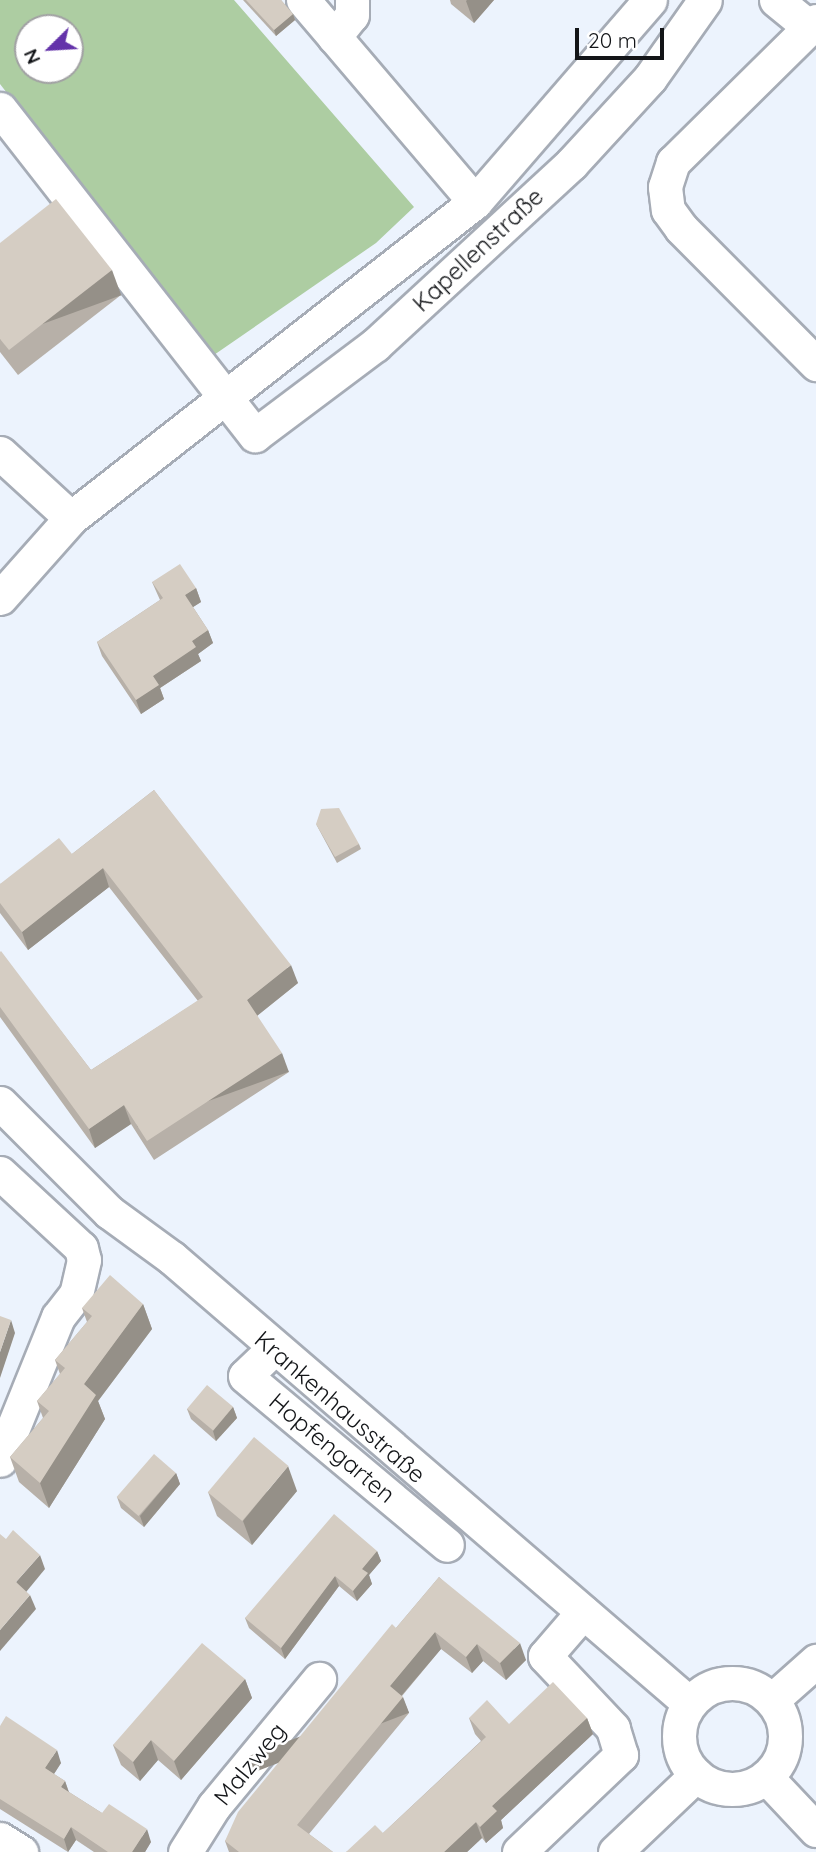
<!DOCTYPE html>
<meta charset="utf-8">
<style>
body{margin:0}
#map{position:relative;width:816px;height:1852px;overflow:hidden;background:#ecf3fd;font-family:Quicksand,sans-serif}
div>[style]{position:absolute}
[style*='--x']{left:calc(var(--x)*1px);top:calc(var(--y)*1px);width:calc(var(--w)*1px);rotate:calc(var(--a)*1deg)}
.green>*{inset:0;background:#adcda2}
.roads{filter:drop-shadow(2px 0 #a6acb6) drop-shadow(-2px 0 #a6acb6) drop-shadow(0 2px #a6acb6) drop-shadow(0 -2px #a6acb6)}
.minor>*{height:33px;margin:-16.5px;padding:0 16.5px;transform-origin:16.5px;border-radius:16.5px;background:#fff}
.minor>.ring{margin:-16.5px;padding:0;box-sizing:content-box;background:none;border:33px solid #fff;border-radius:50%}
.wall>*{inset:0;background:#b7b0a8}
.shaded-wall>*{inset:0;background:#959088;transform-origin:0 0}
.building>*{inset:0;background:#d5cdc3;transform-origin:0 0}
span{translate:-50% -50%;white-space:nowrap;text-align:center;line-height:1.15;-webkit-text-stroke:5px #fff;paint-order:stroke}
.street-label{font-size:24px;color:#131518}
.north{position:absolute;left:14px;top:14px;width:70px;height:70px;box-sizing:border-box;background:#fff;border:2px solid #a1a1a3;border-radius:50%;rotate:246deg;font-size:19px;font-weight:700;line-height:28px;text-align:center;color:#131518}
.north::after{content:'';display:block;margin:auto;width:24px;height:32px;background:#6433aa;clip-path:polygon(50% 0,100% 100%,50% 72%,0 100%)}
.scale{position:absolute;left:575px;top:28px;width:89px;height:32px;box-sizing:border-box;border:4px solid #131518;border-top:0;padding-left:9px;font-size:21px;line-height:24px;white-space:nowrap;color:#131518;-webkit-text-stroke:5px #fff;paint-order:stroke}
</style>
<div id="map">
<div class="green">
<i style="clip-path:polygon(evenodd,0 0,234px 0,414px 207px,376px 243px,211px 357px,0 84px,0 0,28px 28px,70px 28px,70px 70px,28px 70px,28px 28px)"></i>
</div>
<div class="roads">
<div class="minor">
<i style="--x:303;--y:0;--w:265;--a:49.6"></i>
<i style="--x:776;--y:0;--w:41;--a:39.1"></i>
<i style="--x:816;--y:21;--w:201;--a:135.4"></i>
<i style="--x:673;--y:162;--w:26;--a:108"></i>
<i style="--x:665;--y:187;--w:23;--a:83"></i>
<i style="--x:668;--y:210;--w:22;--a:54"></i>
<i style="--x:681;--y:228;--w:192;--a:45.2"></i>
<i style="--x:334;--y:37;--w:28;--a:-51"></i>
<i style="--x:352;--y:15;--w:15;--a:-90"></i>
<i style="--x:0;--y:109;--w:414;--a:52"></i>
<i style="--x:255;--y:435;--w:150;--a:-36.9"></i>
<i style="--x:375;--y:345;--w:267;--a:-42.7"></i>
<i style="--x:571;--y:164;--w:117;--a:-47.4"></i>
<i style="--x:650;--y:78;--w:95;--a:-54.8"></i>
<i style="--x:0;--y:453;--w:96;--a:42.5"></i>
<i style="--x:0;--y:598;--w:107;--a:-48.4"></i>
<i style="--x:71;--y:518;--w:513;--a:-38.03"></i>
<i style="--x:475;--y:202;--w:267;--a:-49.1"></i>
<i style="--x:0;--y:1103;--w:154;--a:45"></i>
<i style="--x:109;--y:1212;--w:78;--a:36.1"></i>
<i style="--x:172;--y:1258;--w:682;--a:40.72"></i>
<i style="--x:0;--y:1173;--w:110;--a:42.8"></i>
<i style="--x:81;--y:1248;--w:12;--a:76"></i>
<i style="--x:84;--y:1260;--w:35;--a:103"></i>
<i style="--x:76;--y:1294;--w:29;--a:128"></i>
<i style="--x:58;--y:1317;--w:154;--a:112.1"></i>
<i style="--x:272;--y:1350;--w:37;--a:136"></i>
<i style="--x:245;--y:1376;--w:263;--a:39.9"></i>
<i class="ring" style="left:679px;top:1683px;width:73px;height:73px"></i>
<i style="--x:772;--y:1700;--w:59;--a:-41.6"></i>
<i style="--x:766;--y:1777;--w:73;--a:46.7"></i>
<i style="--x:0;--y:1839;--w:25;--a:32"></i>
<i style="--x:185;--y:1852;--w:54;--a:-57.8"></i>
<i style="--x:214;--y:1806;--w:165;--a:-50.4"></i>
<i style="--x:519;--y:1852;--w:141;--a:-43.6"></i>
<i style="--x:621;--y:1755;--w:28;--a:-107"></i>
<i style="--x:613;--y:1728;--w:99;--a:-133.4"></i>
<i style="--x:545;--y:1656;--w:58;--a:-49.2"></i>
<i style="--x:615;--y:1852;--w:112;--a:-43.5"></i>
</div>
</div>
<div class="wall">
<i style="clip-path:polygon(243px 0,281px 0,293px 14px,295px 20px,276px 36px)"></i>
<i style="clip-path:polygon(450px 0,494px 0,474px 23px,451px 4px)"></i>
<i style="clip-path:polygon(0 243px,121px 295px,18px 375px,0 352px)"></i>
<i style="clip-path:polygon(152px 582px,196px 588px,201px 602px,193px 607px,208px 630px,213px 643px,198px 654px,201px 661px,160px 688px,164px 699px,141px 714px,102px 656px,97px 642px,160px 600px)"></i>
<i style="clip-path:polygon(154px 790px,298px 983px,257px 1016px,289px 1072px,154px 1160px,131px 1124px,95px 1148px,0 1017px,0 952px,91px 1070px,198px 1001px,109px 887px,28px 950px,0 913px,0 884px,72px 854px)"></i>
<i style="clip-path:polygon(316px 824px,359px 844px,361px 849px,337px 863px)"></i>
<i style="clip-path:polygon(143px 1304px,152px 1329px,98px 1401px,105px 1419px,49px 1508px,19px 1482px,10px 1457px,43px 1418px,37px 1401px,60px 1374px,55px 1360px,87px 1322px,82px 1308px)"></i>
<i style="clip-path:polygon(233px 1407px,237px 1418px,216px 1441px,191px 1419px,187px 1409px)"></i>
<i style="clip-path:polygon(176px 1473px,180px 1484px,144px 1527px,121px 1508px,117px 1497px)"></i>
<i style="clip-path:polygon(297px 1491px,252px 1545px,217px 1516px,208px 1492px)"></i>
<i style="clip-path:polygon(377px 1551px,381px 1561px,369px 1575px,372px 1584px,357px 1601px,339px 1586px,285px 1659px,249px 1628px,245px 1618px)"></i>
<i style="clip-path:polygon(439px 1577px,526px 1660px,506px 1680px,483px 1661px,472px 1673px,441px 1649px,402px 1696px,409px 1713px,309px 1834px,333px 1852px,229px 1852px,225px 1841px,396px 1628px)"></i>
<i style="clip-path:polygon(245px 1679px,252px 1698px,181px 1780px,158px 1760px,140px 1781px,121px 1765px,113px 1745px)"></i>
<i style="clip-path:polygon(469px 1718px,509px 1724px,587px 1718px,593px 1734px,501px 1820px,503px 1828px,486px 1843px,482px 1838px,467px 1852px,346px 1852px,383px 1833px,481px 1741px,475px 1734px)"></i>
<i style="clip-path:polygon(0 1726px,61px 1763px,54px 1774px,65px 1781px,69px 1792px,102px 1813px,151px 1842px,145px 1852px,94px 1852px,76px 1840px,68px 1852px,0 1809px)"></i>
</div>
<div class="shaded-wall">
<i style="clip-path:polygon(467px 0,494px 0,474px 23px,466px 1px)"></i>
<i style="clip-path:polygon(293px 14px,295px 20px,276px 36px,274px 30px)"></i>
<i style="left:112px;top:270px;width:27px;height:130px;rotate:70deg"></i>
<i style="clip-path:polygon(196px 588px,201px 602px,190px 609px,185px 595px)"></i>
<i style="clip-path:polygon(208px 630px,213px 643px,198px 654px,201px 661px,160px 688px,164px 699px,141px 714px,136px 700px,153px 676px,192px 641px)"></i>
<i style="clip-path:polygon(103px 868px,109px 887px,28px 950px,22px 932px)"></i>
<i style="clip-path:polygon(291px 965px,298px 983px,253px 1019px,247px 1000px)"></i>
<i style="left:282px;top:1053px;width:20px;height:161px;rotate:70deg"></i>
<i style="clip-path:polygon(124px 1105px,131px 1124px,95px 1148px,89px 1129px)"></i>
<i style="clip-path:polygon(143px 1304px,152px 1329px,98px 1401px,105px 1419px,49px 1508px,40px 1483px,84px 1384px)"></i>
<i style="clip-path:polygon(11px 1320px,15px 1333px,0 1378px,0 1352px)"></i>
<i style="clip-path:polygon(233px 1407px,237px 1418px,216px 1441px,213px 1431px)"></i>
<i style="clip-path:polygon(288px 1466px,297px 1491px,252px 1545px,243px 1521px)"></i>
<i style="clip-path:polygon(176px 1473px,180px 1484px,144px 1527px,140px 1516px)"></i>
<i style="clip-path:polygon(377px 1551px,381px 1561px,369px 1575px,372px 1584px,357px 1601px,353px 1591px,362px 1569px)"></i>
<i style="clip-path:polygon(40px 1555px,45px 1569px,22px 1597px,16px 1582px)"></i>
<i style="clip-path:polygon(335px 1576px,339px 1586px,285px 1659px,281px 1648px)"></i>
<i style="clip-path:polygon(30px 1595px,36px 1609px,0 1651px,0 1630px)"></i>
<i style="clip-path:polygon(435px 1632px,441px 1649px,396px 1702px,390px 1686px)"></i>
<i style="clip-path:polygon(520px 1643px,526px 1660px,506px 1680px,500px 1663px)"></i>
<i style="clip-path:polygon(477px 1644px,483px 1661px,472px 1673px,466px 1657px)"></i>
<i style="clip-path:polygon(245px 1679px,252px 1698px,181px 1780px,174px 1761px)"></i>
<i style="left:403px;top:1697px;width:17px;height:166px;rotate:69deg"></i>
<i style="clip-path:polygon(587px 1718px,593px 1734px,501px 1820px,503px 1828px,486px 1843px,480px 1827px,492px 1806px)"></i>
<i style="clip-path:polygon(151px 1740px,158px 1760px,140px 1781px,133px 1762px)"></i>
<i style="clip-path:polygon(57px 1750px,61px 1763px,50px 1780px,45px 1768px)"></i>
<i style="clip-path:polygon(65px 1781px,69px 1793px,61px 1787px)"></i>
<i style="clip-path:polygon(476px 1822px,482px 1838px,467px 1852px,444px 1852px)"></i>
<i style="clip-path:polygon(71px 1827px,76px 1840px,68px 1852px,64px 1839px)"></i>
<i style="clip-path:polygon(147px 1829px,151px 1842px,145px 1852px,132px 1852px)"></i>
</div>
<div class="building">
<i style="clip-path:polygon(246px 0,281px 0,293px 14px,274px 30px)"></i>
<i style="clip-path:polygon(56px 199px,112px 270px,9px 350px,0 339px,0 243px)"></i>
<i style="clip-path:polygon(180px 564px,196px 588px,185px 595px,208px 630px,192px 641px,196px 647px,153px 676px,159px 685px,136px 700px,97px 642px,163px 598px,152px 582px)"></i>
<i style="clip-path:polygon(154px 790px,291px 965px,247px 1000px,282px 1053px,147px 1141px,124px 1105px,89px 1129px,0 1007px,0 952px,1px 951px,91px 1070px,203px 997px,103px 868px,22px 932px,0 903px,0 884px,59px 838px,72px 854px)"></i>
<i style="clip-path:polygon(339px 808px,359px 844px,335px 857px,316px 824px,321px 809px)"></i>
<i style="clip-path:polygon(110px 1275px,143px 1304px,84px 1384px,96px 1395px,40px 1483px,10px 1457px,49px 1411px,37px 1401px,65px 1368px,55px 1360px,92px 1316px,82px 1308px)"></i>
<i style="clip-path:polygon(0 1316px,11px 1320px,0 1352px)"></i>
<i style="left:207px;top:1385px;width:34px;height:31px;rotate:40deg"></i>
<i style="left:254px;top:1437px;width:45px;height:72px;rotate:40deg"></i>
<i style="left:154px;top:1454px;width:29px;height:57px;rotate:41deg"></i>
<i style="clip-path:polygon(334px 1514px,377px 1551px,362px 1569px,368px 1573px,353px 1591px,335px 1576px,281px 1648px,245px 1618px)"></i>
<i style="clip-path:polygon(13px 1530px,40px 1555px,16px 1582px,30px 1595px,0 1630px,0 1534px,6px 1539px)"></i>
<i style="clip-path:polygon(439px 1577px,520px 1643px,500px 1663px,477px 1644px,466px 1657px,435px 1632px,390px 1686px,403px 1697px,297px 1825px,333px 1852px,239px 1852px,225px 1841px,238px 1812px,392px 1624px,396px 1628px)"></i>
<i style="clip-path:polygon(202px 1643px,245px 1679px,174px 1761px,151px 1740px,133px 1762px,113px 1745px)"></i>
<i style="clip-path:polygon(553px 1682px,587px 1718px,492px 1806px,497px 1811px,480px 1827px,476px 1822px,444px 1852px,346px 1852px,375px 1825px,383px 1833px,486px 1737px,469px 1718px,487px 1700px,509px 1724px)"></i>
<i style="clip-path:polygon(6px 1716px,57px 1750px,45px 1768px,65px 1781px,61px 1787px,102px 1813px,109px 1804px,147px 1829px,132px 1852px,108px 1852px,71px 1827px,64px 1839px,0 1799px,0 1726px)"></i>
</div>
<div class="street-label">
<span style="left:478px;top:250px;rotate:-43deg">Kapellenstraße</span>
<span style="left:340px;top:1407px;rotate:41deg">Krankenhausstraße</span>
<span style="left:332px;top:1448px;rotate:40deg">Hopfengarten</span>
<span style="left:250px;top:1764px;rotate:-51deg">Malzweg</span>
</div>
<div class="north">N</div>
<div class="scale">20 m</div>
</div>
